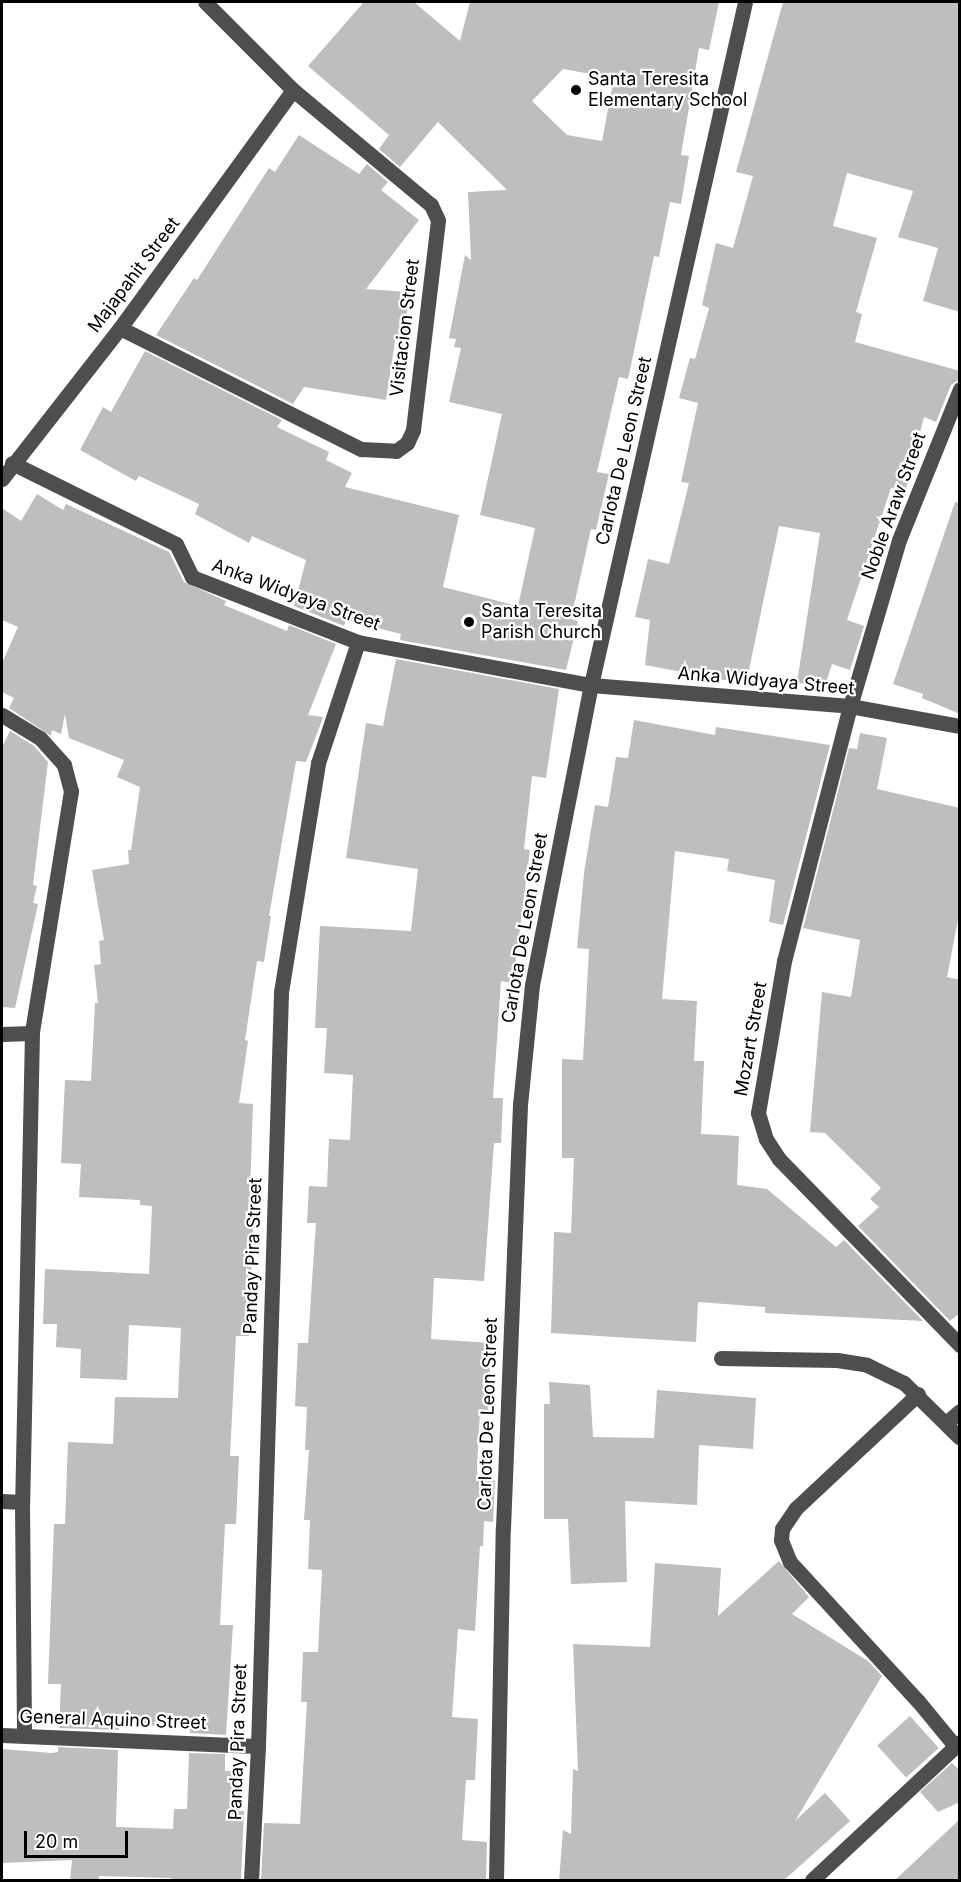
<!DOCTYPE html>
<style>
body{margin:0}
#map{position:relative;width:961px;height:1882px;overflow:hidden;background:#fff;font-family:Inter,sans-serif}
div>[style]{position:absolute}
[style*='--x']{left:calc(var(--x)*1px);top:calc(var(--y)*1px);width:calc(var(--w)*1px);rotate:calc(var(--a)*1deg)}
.building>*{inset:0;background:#bebebe;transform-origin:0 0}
.minor>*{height:15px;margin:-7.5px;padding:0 7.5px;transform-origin:7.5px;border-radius:7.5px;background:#4e4e4e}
.dots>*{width:16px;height:16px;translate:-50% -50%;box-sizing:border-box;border:3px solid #fff;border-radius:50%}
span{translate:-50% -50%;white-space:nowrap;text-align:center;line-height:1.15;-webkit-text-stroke:4.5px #fff;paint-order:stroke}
.poi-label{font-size:18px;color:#000}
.left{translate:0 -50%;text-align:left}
.street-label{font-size:18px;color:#000}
.frame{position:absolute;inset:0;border:3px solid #000;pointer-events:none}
.scale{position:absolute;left:24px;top:1831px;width:104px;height:27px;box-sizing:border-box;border:3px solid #000;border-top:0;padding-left:8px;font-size:18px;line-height:21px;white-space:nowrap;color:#000;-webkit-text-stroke:4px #fff;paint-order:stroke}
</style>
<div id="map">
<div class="building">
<i style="clip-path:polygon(evenodd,364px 2px,414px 2px,460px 41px,470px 2px,719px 2px,709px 50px,699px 48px,681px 155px,689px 156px,681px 204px,670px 202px,659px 257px,654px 256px,628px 379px,619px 377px,597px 472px,609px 474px,596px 530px,591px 529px,571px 619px,578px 621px,566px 670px,400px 640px,401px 634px,346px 620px,344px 626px,294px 606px,306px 560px,252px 536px,249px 543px,195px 514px,199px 504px,139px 476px,136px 481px,80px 450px,103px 407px,111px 412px,145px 351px,282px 420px,277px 427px,329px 452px,326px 460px,352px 473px,345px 487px,459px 515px,443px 587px,518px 606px,535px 528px,480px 515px,502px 414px,449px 402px,461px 348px,454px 347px,456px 339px,449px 338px,465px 255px,471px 260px,468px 192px,507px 190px,438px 122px,400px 167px,379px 149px,389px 135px,308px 66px,364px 2px,563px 69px,614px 78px,602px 141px,567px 135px,532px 101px,563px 69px)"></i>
<i style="clip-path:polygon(783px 2px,960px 2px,960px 312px,923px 301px,938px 248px,898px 237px,913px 191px,847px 173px,833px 226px,877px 238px,856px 312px,862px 314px,855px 342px,960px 371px,960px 379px,951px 385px,936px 422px,924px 417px,905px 492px,891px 488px,847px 620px,864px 626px,850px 670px,832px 664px,825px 686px,797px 683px,820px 533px,779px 526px,746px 684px,645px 665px,650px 620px,635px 617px,648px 559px,669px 564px,689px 483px,681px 482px,698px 403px,679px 398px,690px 358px,695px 359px,709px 308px,702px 305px,716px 243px,733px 248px,753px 176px,736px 172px)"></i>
<i style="clip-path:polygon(299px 135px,359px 174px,367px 164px,388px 182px,381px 190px,419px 220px,366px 289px,408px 292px,406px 336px,396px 335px,386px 400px,304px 387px,293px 404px,156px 335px,194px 278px,197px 280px,269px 168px,275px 172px)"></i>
<i style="clip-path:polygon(37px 494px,63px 510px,66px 504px,169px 552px,184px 582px,226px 601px,224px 605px,287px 631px,289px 625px,336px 644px,308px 715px,323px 717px,321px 723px,306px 762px,296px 761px,269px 916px,271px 916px,264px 962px,257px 961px,245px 1040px,248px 1041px,239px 1103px,253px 1104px,249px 1221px,253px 1221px,249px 1336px,236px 1336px,230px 1456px,239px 1456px,236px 1524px,225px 1524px,220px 1625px,233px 1625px,226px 1735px,190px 1733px,190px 1727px,119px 1724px,119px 1730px,59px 1728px,61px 1684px,48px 1684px,54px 1524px,65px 1524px,68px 1442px,113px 1444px,115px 1397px,178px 1398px,181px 1328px,129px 1325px,127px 1380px,80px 1378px,81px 1349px,56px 1347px,57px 1324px,43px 1324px,45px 1269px,149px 1274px,152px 1206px,140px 1205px,140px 1200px,79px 1197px,81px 1164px,61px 1163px,65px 1080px,91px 1081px,95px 1003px,98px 1003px,94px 965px,101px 964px,99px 941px,104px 940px,92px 870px,129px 864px,128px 850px,131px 850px,140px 787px,117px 777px,124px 760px,69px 738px,65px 714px,61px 734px,52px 730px,51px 736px,9px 708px,14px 698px,2px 692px,2px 663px,18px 627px,2px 620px,2px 508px,21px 521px)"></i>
<i style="clip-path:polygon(955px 502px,960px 503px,960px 714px,922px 698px,923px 694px,893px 684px)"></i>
<i style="clip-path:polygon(396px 659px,559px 689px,546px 778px,532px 776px,524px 849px,530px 850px,513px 983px,501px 981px,493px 1098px,503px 1098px,501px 1143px,494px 1143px,484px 1281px,434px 1278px,431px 1339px,491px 1343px,488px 1410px,480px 1410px,477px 1468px,478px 1479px,495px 1480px,493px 1522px,484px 1521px,483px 1546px,480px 1546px,475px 1631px,458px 1629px,452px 1717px,478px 1719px,475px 1780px,466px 1780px,462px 1840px,487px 1842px,486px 1881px,261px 1881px,264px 1823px,300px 1824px,307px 1702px,301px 1702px,303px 1652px,318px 1652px,322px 1570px,308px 1569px,310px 1520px,304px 1520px,309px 1450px,305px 1450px,307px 1407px,295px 1406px,298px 1343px,308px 1343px,312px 1281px,316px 1223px,307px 1223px,309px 1186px,327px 1187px,329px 1139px,350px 1140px,353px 1075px,324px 1073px,327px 1028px,315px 1028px,320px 926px,411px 931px,418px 869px,346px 858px,366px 723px,383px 726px)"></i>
<i style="clip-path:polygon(634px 720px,715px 735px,716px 727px,830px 745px,783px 925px,769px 922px,775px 880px,727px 871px,729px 859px,675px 851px,662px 999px,697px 1001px,694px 1061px,704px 1061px,701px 1134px,739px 1136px,737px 1185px,767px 1189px,836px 1247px,844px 1240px,923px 1321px,765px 1313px,765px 1307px,698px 1302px,696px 1342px,551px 1333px,554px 1232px,571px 1233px,574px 1158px,562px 1158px,562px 1059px,583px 1060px,589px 949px,577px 948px,584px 873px,595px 805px,608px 807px,616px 757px,628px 758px)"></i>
<i style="clip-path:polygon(10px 731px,34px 746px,48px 762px,33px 885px,37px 886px,33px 903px,38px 904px,15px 1008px,2px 1007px,2px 747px)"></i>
<i style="clip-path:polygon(860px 733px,887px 738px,877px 789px,960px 808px,960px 909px,947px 977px,960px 980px,960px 1313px,950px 1321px,858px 1226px,879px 1207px,870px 1199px,881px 1188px,825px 1133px,810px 1132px,822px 992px,851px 997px,860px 940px,803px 928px,849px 748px,857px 749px)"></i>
<i style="clip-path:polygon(549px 1382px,590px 1385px,593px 1437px,654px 1438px,657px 1390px,756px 1398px,753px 1449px,699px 1445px,697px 1505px,625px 1501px,627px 1582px,571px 1584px,568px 1519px,544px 1519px,544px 1404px,550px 1404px)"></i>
<i style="clip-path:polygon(779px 1561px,809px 1597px,792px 1614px,868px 1661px,882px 1676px,795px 1821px,825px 1793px,850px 1821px,783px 1881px,559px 1881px,563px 1830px,571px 1834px,573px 1769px,578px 1771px,573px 1644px,650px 1647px,655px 1563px,721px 1568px,718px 1616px)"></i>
<i style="left:910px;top:1716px;width:43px;height:44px;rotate:48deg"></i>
<i style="clip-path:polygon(58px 1747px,118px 1750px,116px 1827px,173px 1829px,174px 1809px,187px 1809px,189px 1753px,225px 1754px,225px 1771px,235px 1771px,234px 1811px,244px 1811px,241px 1881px,171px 1881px,171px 1878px,99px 1876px,99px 1881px,70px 1881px,72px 1860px,3px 1863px,2px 1749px,52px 1753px,58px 1752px)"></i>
<i style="clip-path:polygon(952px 1763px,960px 1771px,960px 1802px,938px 1812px,920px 1792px)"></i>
<i style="clip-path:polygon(960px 1819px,960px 1881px,894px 1881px,928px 1849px)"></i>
</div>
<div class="minor">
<i style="--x:120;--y:328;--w:270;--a:26.7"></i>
<i style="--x:361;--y:449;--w:35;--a:3"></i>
<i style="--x:396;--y:451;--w:14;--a:-36"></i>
<i style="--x:407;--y:443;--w:14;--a:-65"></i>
<i style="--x:413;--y:430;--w:211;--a:-83.2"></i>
<i style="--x:438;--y:220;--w:17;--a:-115"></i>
<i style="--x:431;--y:205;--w:180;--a:-140.2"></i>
<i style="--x:293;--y:90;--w:124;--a:-135"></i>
<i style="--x:960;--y:389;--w:163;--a:112"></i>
<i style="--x:899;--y:540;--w:173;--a:106.4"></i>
<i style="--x:850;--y:706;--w:263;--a:104.5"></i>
<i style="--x:784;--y:961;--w:154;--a:99.7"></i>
<i style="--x:758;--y:1113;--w:27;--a:73"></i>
<i style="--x:766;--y:1139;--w:24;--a:57"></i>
<i style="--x:779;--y:1159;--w:260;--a:45.8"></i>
<i style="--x:12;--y:463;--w:183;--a:26.3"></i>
<i style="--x:176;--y:544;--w:37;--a:64"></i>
<i style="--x:192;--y:577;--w:178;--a:21.4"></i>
<i style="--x:358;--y:642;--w:237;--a:10.5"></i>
<i style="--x:591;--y:685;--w:260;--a:4.6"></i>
<i style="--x:850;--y:706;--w:112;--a:10.3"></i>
<i style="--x:2;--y:479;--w:192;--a:-52"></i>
<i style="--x:120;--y:328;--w:294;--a:-54"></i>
<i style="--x:2;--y:715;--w:44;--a:31.2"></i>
<i style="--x:40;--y:738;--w:36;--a:48"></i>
<i style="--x:64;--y:765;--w:27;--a:75"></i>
<i style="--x:71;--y:791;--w:245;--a:99.2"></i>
<i style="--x:32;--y:1033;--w:469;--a:91.2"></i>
<i style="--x:22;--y:1502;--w:233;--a:89.5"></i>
<i style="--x:2;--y:1034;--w:30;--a:-2"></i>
<i style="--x:721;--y:1358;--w:116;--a:1"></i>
<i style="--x:837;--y:1360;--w:30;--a:9"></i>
<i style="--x:867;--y:1365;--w:41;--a:25.9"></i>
<i style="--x:904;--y:1383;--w:78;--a:44.5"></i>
<i style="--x:918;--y:1394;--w:167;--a:136.9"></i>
<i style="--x:796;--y:1508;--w:25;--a:124"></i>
<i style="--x:782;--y:1529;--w:11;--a:95"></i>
<i style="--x:781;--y:1540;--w:24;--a:68"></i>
<i style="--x:790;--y:1562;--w:189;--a:47.4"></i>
<i style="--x:918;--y:1701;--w:58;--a:50.6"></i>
<i style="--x:946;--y:1423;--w:18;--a:-41"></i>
<i style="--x:2;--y:1501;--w:20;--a:3"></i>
<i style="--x:2;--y:1735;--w:256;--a:2.5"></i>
<i style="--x:251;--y:1880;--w:134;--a:-87"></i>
<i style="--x:258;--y:1746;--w:754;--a:-88.25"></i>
<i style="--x:281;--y:992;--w:232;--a:-80.8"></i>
<i style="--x:318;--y:763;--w:127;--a:-71.7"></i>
<i style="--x:496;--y:1880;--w:352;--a:-88.9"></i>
<i style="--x:503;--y:1528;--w:423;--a:-87.7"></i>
<i style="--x:520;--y:1105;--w:121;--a:-84.3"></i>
<i style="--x:532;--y:985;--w:306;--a:-78.9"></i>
<i style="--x:591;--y:685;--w:700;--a:-77.29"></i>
<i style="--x:812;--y:1880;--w:202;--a:-43"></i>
</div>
<div class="dots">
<i style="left:576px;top:90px;background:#000"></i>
<i style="left:469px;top:622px;background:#000"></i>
</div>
<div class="poi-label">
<span class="left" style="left:588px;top:90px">Santa Teresita<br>Elementary School</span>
<span class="left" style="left:481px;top:622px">Santa Teresita<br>Parish Church</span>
</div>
<div class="street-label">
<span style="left:134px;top:275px;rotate:-53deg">Majapahit Street</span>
<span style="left:405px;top:328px;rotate:-83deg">Visitacion Street</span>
<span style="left:624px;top:451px;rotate:-77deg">Carlota De Leon Street</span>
<span style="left:894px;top:506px;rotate:-70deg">Noble Araw Street</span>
<span style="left:296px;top:595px;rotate:20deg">Anka Widyaya Street</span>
<span style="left:766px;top:681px;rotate:5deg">Anka Widyaya Street</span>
<span style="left:525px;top:928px;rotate:-80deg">Carlota De Leon Street</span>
<span style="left:751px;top:1039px;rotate:-80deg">Mozart Street</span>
<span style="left:253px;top:1256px;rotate:-88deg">Panday Pira Street</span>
<span style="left:488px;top:1414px;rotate:-88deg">Carlota De Leon Street</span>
<span style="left:113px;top:1720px;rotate:2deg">General Aquino Street</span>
<span style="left:238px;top:1742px;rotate:-88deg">Panday Pira Street</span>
</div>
<div class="frame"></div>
<div class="scale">20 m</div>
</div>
